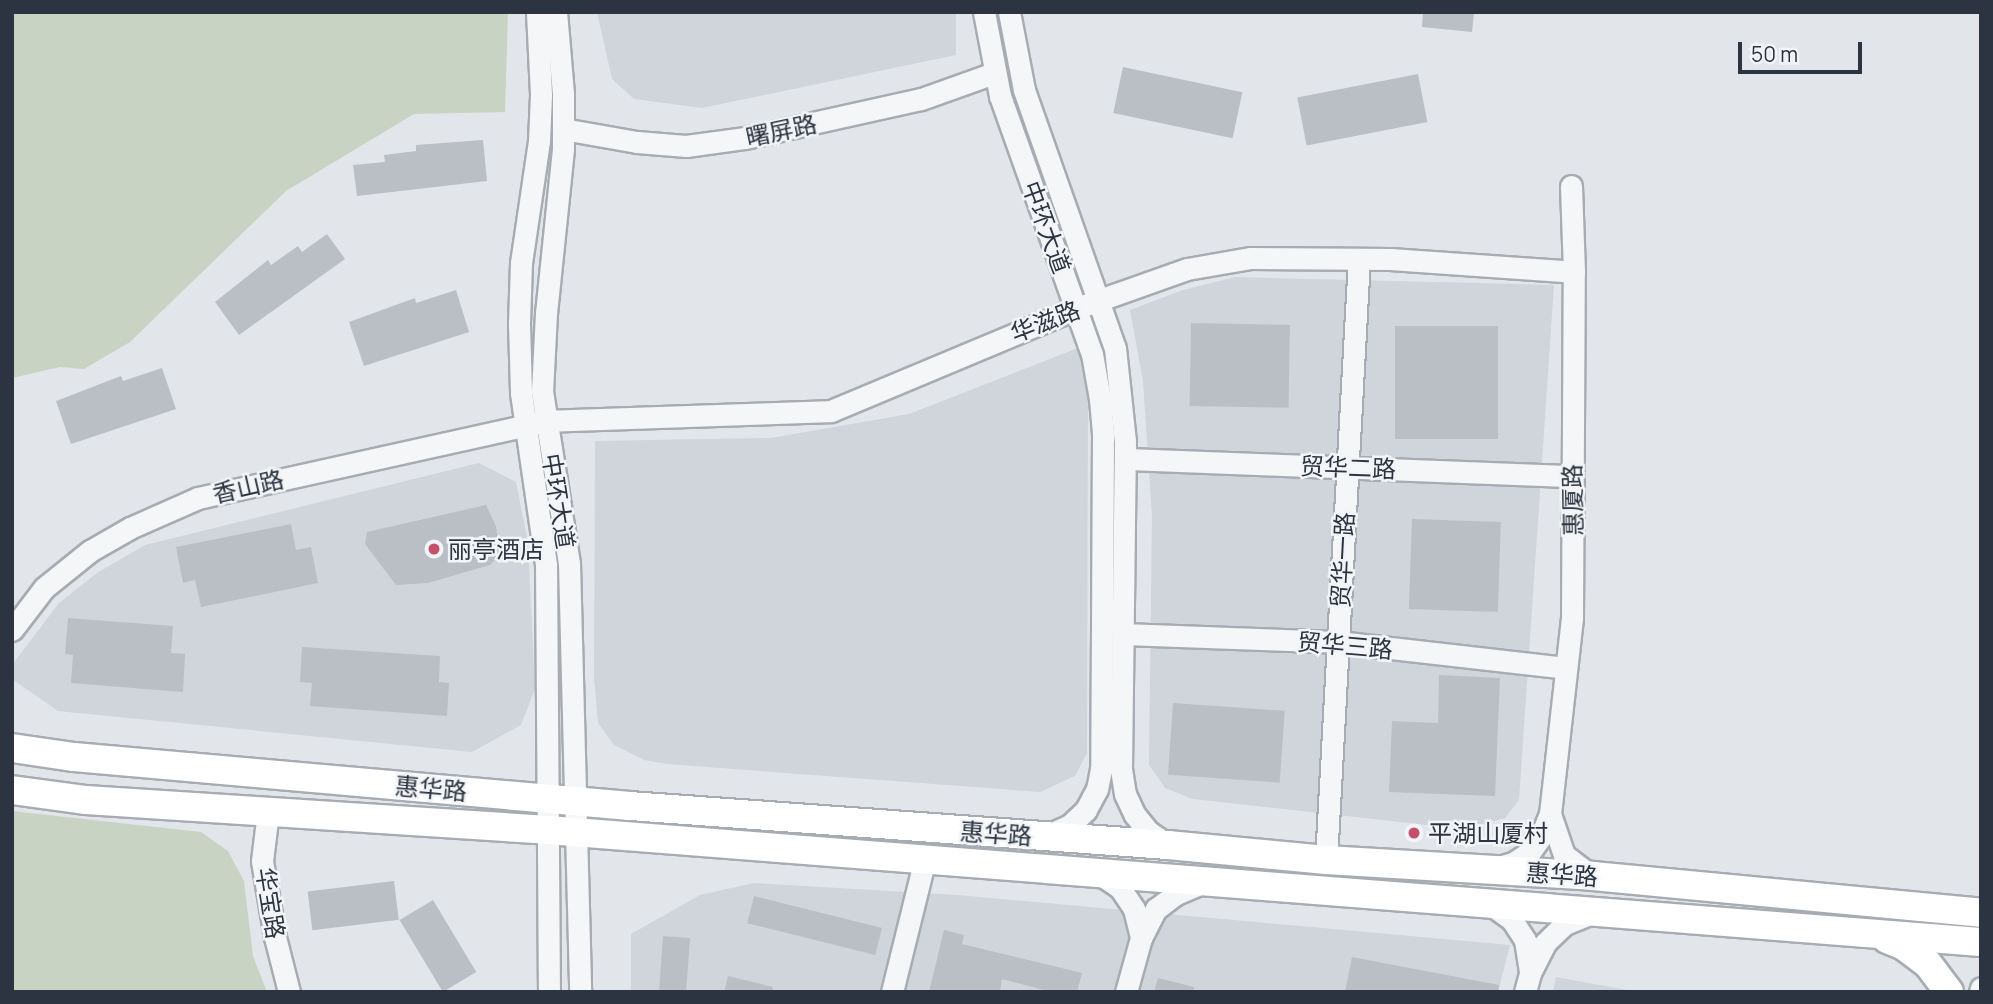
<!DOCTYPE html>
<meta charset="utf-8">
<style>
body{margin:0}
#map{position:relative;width:1993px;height:1004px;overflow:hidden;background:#e2e5e9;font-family:Manrope,"Noto Sans SC",sans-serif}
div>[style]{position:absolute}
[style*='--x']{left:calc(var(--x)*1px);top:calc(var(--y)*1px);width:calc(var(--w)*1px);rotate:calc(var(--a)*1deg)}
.built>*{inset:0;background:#d0d5db}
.green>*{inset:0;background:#c9d3c4}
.building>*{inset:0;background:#babfc6;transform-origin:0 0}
.roads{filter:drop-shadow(2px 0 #a7acb3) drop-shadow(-2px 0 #a7acb3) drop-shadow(0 2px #a7acb3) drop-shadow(0 -2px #a7acb3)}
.minor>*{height:21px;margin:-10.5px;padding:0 10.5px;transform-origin:10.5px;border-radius:10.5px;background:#f4f6f8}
.major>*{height:28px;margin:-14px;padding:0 14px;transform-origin:14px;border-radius:14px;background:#fff}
.dots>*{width:19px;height:19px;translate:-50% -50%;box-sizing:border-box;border:4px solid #f2f4f7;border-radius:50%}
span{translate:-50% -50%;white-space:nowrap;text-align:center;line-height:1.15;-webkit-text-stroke:5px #f2f4f7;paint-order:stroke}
.street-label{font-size:24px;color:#2b3440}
.poi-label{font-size:24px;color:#2b3440}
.left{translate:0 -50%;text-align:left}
.frame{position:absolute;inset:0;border:14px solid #2b3440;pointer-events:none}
.scale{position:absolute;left:1738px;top:42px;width:124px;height:32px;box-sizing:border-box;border:4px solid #2b3440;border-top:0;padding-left:9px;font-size:21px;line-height:24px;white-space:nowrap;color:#2b3440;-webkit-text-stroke:5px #f2f4f7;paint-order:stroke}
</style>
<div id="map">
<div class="built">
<i style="clip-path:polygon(597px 12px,956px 12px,956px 55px,702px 108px,634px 99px,612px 79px)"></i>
<i style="clip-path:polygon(1235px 277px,1554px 285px,1519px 800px,1505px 818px,1464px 829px,1193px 799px,1165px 788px,1149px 765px,1152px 516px,1143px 381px,1130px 310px,1183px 290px)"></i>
<i style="clip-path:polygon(1078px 348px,1088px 393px,1087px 753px,1075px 776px,1040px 792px,667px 764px,644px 760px,614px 745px,598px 723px,594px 678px,595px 441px,771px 438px,909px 414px)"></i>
<i style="clip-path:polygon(479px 463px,516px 482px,528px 543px,535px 689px,521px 725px,472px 752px,58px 711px,12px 679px,12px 665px,59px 603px,97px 573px,145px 545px)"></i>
<i style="clip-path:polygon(754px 883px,957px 895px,1510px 945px,1498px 992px,631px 992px,631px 934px,700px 895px)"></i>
<i style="clip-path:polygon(1556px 977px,1638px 992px,1553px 992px)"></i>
</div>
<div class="green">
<i style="clip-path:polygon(12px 12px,508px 12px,505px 112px,414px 114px,286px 191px,130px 342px,84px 369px,60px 367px,12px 378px)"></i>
<i style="clip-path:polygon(12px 811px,201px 832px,228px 851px,244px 881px,253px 956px,267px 992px,12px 992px)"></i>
</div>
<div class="building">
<i style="clip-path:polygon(1423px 12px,1474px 12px,1472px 32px,1422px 27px)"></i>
<i style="left:1123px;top:67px;width:122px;height:47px;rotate:12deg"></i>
<i style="left:1418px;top:74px;width:49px;height:123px;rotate:79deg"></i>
<i style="clip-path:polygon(483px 140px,487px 181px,357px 196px,353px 165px,385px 162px,384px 155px,416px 151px,416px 145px)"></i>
<i style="clip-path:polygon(327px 234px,345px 259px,239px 335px,215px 302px,268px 260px,271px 265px,298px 246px,302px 252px)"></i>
<i style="clip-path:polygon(456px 290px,469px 332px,364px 366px,349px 322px,415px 298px,416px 303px)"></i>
<i style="left:1191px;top:323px;width:99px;height:83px;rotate:1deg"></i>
<i style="left:1395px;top:326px;width:103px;height:113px"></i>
<i style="clip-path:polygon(162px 368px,176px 409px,71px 444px,56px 401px,121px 376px,123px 381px)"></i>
<i style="clip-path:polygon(486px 505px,496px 526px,500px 555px,490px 565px,428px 583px,396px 585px,365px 544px,367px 532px)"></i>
<i style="left:1412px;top:519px;width:89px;height:90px;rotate:2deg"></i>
<i style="clip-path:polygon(291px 524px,296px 550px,311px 547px,318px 583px,201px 607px,195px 580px,183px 583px,176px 547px)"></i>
<i style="clip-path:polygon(68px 618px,173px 626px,171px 653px,185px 654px,183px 692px,71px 683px,73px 655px,65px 654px)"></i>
<i style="clip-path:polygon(302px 647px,440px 656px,439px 682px,449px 683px,447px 716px,310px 706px,312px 683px,300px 682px)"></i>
<i style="clip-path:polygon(1439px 675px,1500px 678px,1495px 796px,1389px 792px,1392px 721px,1438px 723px)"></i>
<i style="left:1173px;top:703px;width:112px;height:72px;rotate:4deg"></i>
<i style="left:394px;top:881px;width:39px;height:87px;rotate:83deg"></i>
<i style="left:754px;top:896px;width:132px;height:28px;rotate:14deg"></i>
<i style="left:433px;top:900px;width:84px;height:39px;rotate:59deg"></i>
<i style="clip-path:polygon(944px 930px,964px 935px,962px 944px,1082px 973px,1077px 992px,1052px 992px,1002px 979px,1000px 992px,929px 992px)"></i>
<i style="left:663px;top:936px;width:27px;height:56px;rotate:4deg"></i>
<i style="clip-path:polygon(1352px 957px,1499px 985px,1498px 992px,1345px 992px)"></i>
<i style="clip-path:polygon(728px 976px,773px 987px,772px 992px,724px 992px)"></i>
<i style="clip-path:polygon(1158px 978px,1194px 987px,1194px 992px,1154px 992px)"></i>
</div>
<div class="roads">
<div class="minor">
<i style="--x:537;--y:12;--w:83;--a:87.2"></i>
<i style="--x:541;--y:95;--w:46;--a:92.5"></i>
<i style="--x:539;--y:141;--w:123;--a:98.4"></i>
<i style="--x:521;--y:263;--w:61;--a:91.9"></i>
<i style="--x:519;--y:324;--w:69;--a:88.3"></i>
<i style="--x:521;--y:393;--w:174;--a:81.7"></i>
<i style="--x:546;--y:565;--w:427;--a:89.6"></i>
<i style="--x:556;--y:12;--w:82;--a:85.1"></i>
<i style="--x:563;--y:94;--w:55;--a:90"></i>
<i style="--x:563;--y:149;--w:165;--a:95.9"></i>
<i style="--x:546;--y:313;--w:78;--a:92.9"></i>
<i style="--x:542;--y:391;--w:174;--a:81.1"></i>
<i style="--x:569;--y:563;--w:429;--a:88.5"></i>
<i style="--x:984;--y:12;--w:86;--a:79.2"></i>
<i style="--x:1000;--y:96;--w:274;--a:70.4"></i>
<i style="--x:1092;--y:354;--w:46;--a:79.9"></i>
<i style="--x:1100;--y:399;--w:38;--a:85"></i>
<i style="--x:1103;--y:437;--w:332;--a:90.3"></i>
<i style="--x:1101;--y:769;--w:20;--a:101"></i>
<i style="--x:1097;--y:789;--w:24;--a:118"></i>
<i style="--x:1086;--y:810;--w:22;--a:137"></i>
<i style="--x:1070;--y:825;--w:24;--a:156"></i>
<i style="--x:1009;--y:12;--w:79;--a:79.1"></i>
<i style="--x:1024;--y:90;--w:274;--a:70.6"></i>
<i style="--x:1115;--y:348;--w:94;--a:83.9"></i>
<i style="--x:1125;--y:441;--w:328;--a:90.7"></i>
<i style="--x:1121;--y:769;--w:25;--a:81"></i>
<i style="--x:1125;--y:794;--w:23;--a:65"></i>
<i style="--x:1135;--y:815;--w:22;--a:51"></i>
<i style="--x:1149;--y:832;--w:23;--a:34"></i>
<i style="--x:563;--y:129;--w:75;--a:10"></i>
<i style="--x:637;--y:142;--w:49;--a:4.7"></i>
<i style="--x:686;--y:146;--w:60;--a:-7.7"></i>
<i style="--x:745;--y:138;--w:180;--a:-12.5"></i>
<i style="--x:921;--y:99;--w:77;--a:-19.6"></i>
<i style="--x:1125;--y:459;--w:445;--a:2.2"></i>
<i style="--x:12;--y:630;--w:53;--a:-52.7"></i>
<i style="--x:44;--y:588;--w:59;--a:-38.8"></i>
<i style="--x:90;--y:551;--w:46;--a:-29.9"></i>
<i style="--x:130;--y:528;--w:74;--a:-23.8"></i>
<i style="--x:198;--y:498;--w:356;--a:-12.5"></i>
<i style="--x:546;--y:421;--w:285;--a:-2"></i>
<i style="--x:831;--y:411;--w:267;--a:-22.7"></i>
<i style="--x:1077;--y:308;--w:117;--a:-19.5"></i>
<i style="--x:1187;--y:269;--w:65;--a:-9.8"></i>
<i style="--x:1251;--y:258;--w:139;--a:0.4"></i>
<i style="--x:1390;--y:259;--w:184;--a:4"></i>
<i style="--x:1123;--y:634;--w:215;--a:2.1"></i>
<i style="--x:1338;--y:642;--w:229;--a:6.5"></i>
<i style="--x:268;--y:812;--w:49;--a:97"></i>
<i style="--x:262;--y:861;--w:77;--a:80.3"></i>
<i style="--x:275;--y:937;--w:57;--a:75.7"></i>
<i style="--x:1550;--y:814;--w:43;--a:71.1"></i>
<i style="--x:1564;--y:855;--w:35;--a:37"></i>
<i style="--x:1326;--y:860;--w:602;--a:-86.86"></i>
<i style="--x:1495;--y:868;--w:19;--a:-16"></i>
<i style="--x:1513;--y:863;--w:20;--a:-33"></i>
<i style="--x:1530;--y:852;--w:19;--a:-55"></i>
<i style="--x:1541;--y:836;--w:24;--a:-68"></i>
<i style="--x:1550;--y:814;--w:198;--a:-83.6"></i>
<i style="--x:1572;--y:617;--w:345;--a:-89.7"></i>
<i style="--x:1574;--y:272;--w:86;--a:-92"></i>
<i style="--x:1098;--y:873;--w:27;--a:34"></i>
<i style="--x:1120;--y:888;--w:25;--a:56"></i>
<i style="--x:1134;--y:909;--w:30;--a:76"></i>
<i style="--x:1490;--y:904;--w:27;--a:36"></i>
<i style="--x:1512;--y:920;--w:24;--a:57"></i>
<i style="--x:1525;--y:940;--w:33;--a:81"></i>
<i style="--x:892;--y:992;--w:137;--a:-76.1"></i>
<i style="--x:1126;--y:992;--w:56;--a:-74.5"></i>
<i style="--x:1141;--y:938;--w:33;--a:-63"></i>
<i style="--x:1156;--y:909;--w:25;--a:-37"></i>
<i style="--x:1176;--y:894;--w:28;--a:-23"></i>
<i style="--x:1525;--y:992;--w:20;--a:-75"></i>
<i style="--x:1530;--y:973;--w:34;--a:-63"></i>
<i style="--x:1545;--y:943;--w:28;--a:-44"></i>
<i style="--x:1565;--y:924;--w:29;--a:-22"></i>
<i style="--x:1980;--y:992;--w:4;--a:-76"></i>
</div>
<div class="major">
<i style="--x:12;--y:748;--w:63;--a:8.3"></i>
<i style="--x:74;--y:757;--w:558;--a:5.04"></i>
<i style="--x:630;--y:806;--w:539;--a:4.15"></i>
<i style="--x:1168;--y:845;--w:159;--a:5.4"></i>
<i style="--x:1326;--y:860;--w:267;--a:3.4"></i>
<i style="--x:1593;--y:876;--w:390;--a:5.4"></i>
<i style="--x:12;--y:790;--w:75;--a:7.7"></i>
<i style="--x:86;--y:800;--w:463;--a:3.7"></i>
<i style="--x:548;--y:830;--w:1437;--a:4.47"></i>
<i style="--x:1887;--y:939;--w:18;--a:22"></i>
<i style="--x:1904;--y:946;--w:30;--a:37"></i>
<i style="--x:1928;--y:964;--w:35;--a:53"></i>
</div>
</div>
<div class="dots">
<i style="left:434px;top:549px;background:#c4516b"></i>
<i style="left:1414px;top:833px;background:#c4516b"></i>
</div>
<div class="street-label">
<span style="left:781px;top:130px;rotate:-12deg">曙屏路</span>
<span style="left:1047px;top:227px;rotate:70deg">中环大道</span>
<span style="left:1045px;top:321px;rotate:-21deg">华滋路</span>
<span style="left:1348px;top:467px;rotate:2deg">贸华二路</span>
<span style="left:248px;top:486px;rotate:-13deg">香山路</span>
<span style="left:1572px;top:500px;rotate:-91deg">惠厦路</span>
<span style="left:559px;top:501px;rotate:81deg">中环大道</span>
<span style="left:1342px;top:560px;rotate:-87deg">贸华一路</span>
<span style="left:1345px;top:645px;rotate:5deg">贸华三路</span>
<span style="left:431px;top:788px;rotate:5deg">惠华路</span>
<span style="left:996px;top:833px;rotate:4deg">惠华路</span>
<span style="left:1562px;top:874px;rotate:4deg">惠华路</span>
<span style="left:271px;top:903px;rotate:81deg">华宝路</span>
</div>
<div class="poi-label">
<span class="left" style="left:448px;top:549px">丽亭酒店</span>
<span class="left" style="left:1428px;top:833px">平湖山厦村</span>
</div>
<div class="frame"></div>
<div class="scale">50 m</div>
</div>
